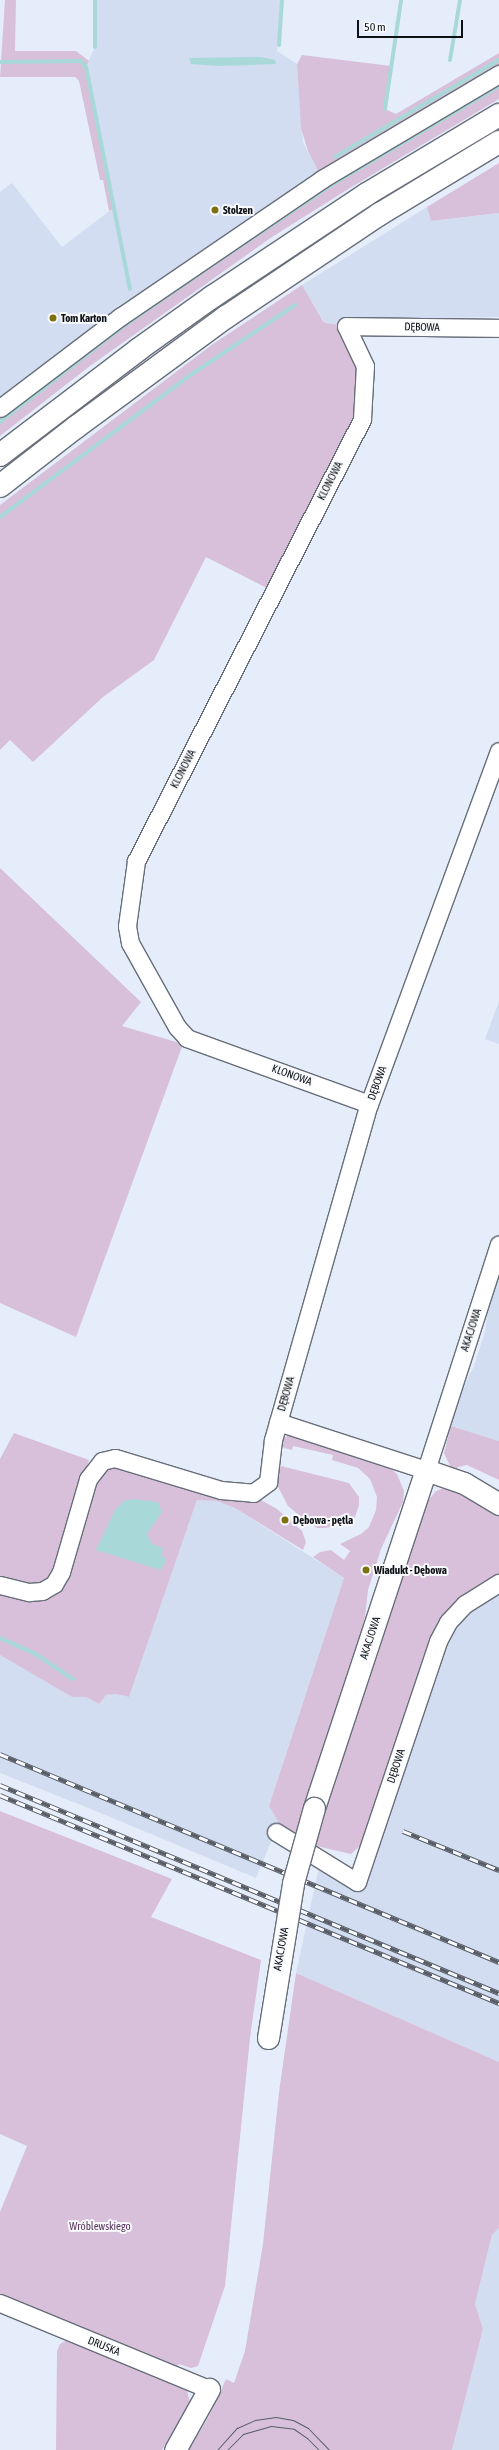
<!DOCTYPE html>
<meta charset="utf-8">
<style>
body{margin:0}
#map{position:relative;width:499px;height:2450px;overflow:hidden;background:#e5edfb;font-family:"Asap Condensed",sans-serif}
div>[style]{position:absolute}
[style*='--x']{left:calc(var(--x)*1px);top:calc(var(--y)*1px);width:calc(var(--w)*1px);rotate:calc(var(--a)*1deg)}
.built>*{inset:0;background:#d2ddf1}
.green>*{inset:0;background:#d8c0da}
.water>*{inset:0;background:#a8d9d8}
.stream>*{height:4px;margin:-2px;padding:0 2px;transform-origin:2px;border-radius:2px;background:#a8d9d8}
.roads{filter:drop-shadow(1px 0 #676e7a) drop-shadow(-1px 0 #676e7a) drop-shadow(0 1px #676e7a) drop-shadow(0 -1px #676e7a)}
.minor>*{height:17px;margin:-8.5px;padding:0 8.5px;transform-origin:8.5px;border-radius:8.5px;background:#fff}
.tertiary>*{height:21px;margin:-10.5px;padding:0 10.5px;transform-origin:10.5px;border-radius:10.5px;background:#fff}
.motorway>*{height:22px;margin:-11px;padding:0 11px;transform-origin:11px;border-radius:11px;background:#fff}
.tram>*{height:1px;margin:-0.5px;padding:0 0.5px;transform-origin:0.5px;border-radius:0.5px;background:#585d65}
.rail>*{height:4.5px;margin-top:-2.25px;transform-origin:0;background:repeating-linear-gradient(90deg,#f8fafd 0 9px,#585d65 0 18px);box-sizing:border-box;border-block:1px solid #585d65}
.bridges{filter:drop-shadow(1px 0 #676e7a) drop-shadow(-1px 0 #676e7a) drop-shadow(0 1px #676e7a) drop-shadow(0 -1px #676e7a)}
.tertiary-bridge>*{height:21px;margin:-10.5px;padding:0 10.5px;transform-origin:10.5px;border-radius:10.5px;background:#fff}
.dots>*{width:11px;height:11px;translate:-50% -50%;box-sizing:border-box;border:2px solid #f8fafd;border-radius:50%}
span{translate:-50% -50%;white-space:nowrap;text-align:center;line-height:1.15;-webkit-text-stroke:4px #f8fafd;paint-order:stroke}
.poi-label{font-size:11px;color:#0e1116;font-weight:700}
.left{translate:0 -50%;text-align:left}
.street-label{font-size:11px;color:#0e1116}
.park-label{font-size:11px;color:#59355d}
.scale{position:absolute;left:357px;top:20px;width:106px;height:18px;box-sizing:border-box;border:2px solid #0e1116;border-top:0;padding-left:5px;font-size:12px;line-height:14px;white-space:nowrap;color:#0e1116;-webkit-text-stroke:3px #f8fafd;paint-order:stroke}
</style>
<div id="map">
<div class="built">
<i style="clip-path:polygon(95px 0,282px 0,277px 51px,297px 64px,303px 142px,322px 179px,0 408px,0 192px,12px 183px,62px 247px,108px 212px,115px 209px,86px 67px,95px 47px)"></i>
<i style="clip-path:polygon(427px 207px,432px 221px,499px 213px,499px 317px,345px 319px,346px 326px,326px 323px,323px 320px,302px 285px)"></i>
<i style="clip-path:polygon(499px 1001px,499px 1044px,485px 1039px)"></i>
<i style="clip-path:polygon(499px 1270px,499px 1441px,451px 1426px,458px 1399px,474px 1366px,485px 1332px,489px 1299px)"></i>
<i style="clip-path:polygon(197px 1500px,217px 1501px,235px 1508px,344px 1578px,269px 1806px,279px 1823px,256px 1878px,91px 1809px,0 1773px,0 1655px,72px 1697px,86px 1697px,99px 1704px,106px 1695px,116px 1694px,129px 1697px)"></i>
<i style="clip-path:polygon(499px 1592px,499px 2062px,296px 1973px,319px 1867px,365px 1884px,444px 1645px,463px 1617px,473px 1607px)"></i>
<i style="clip-path:polygon(499px 2228px,499px 2450px,452px 2450px,483px 2329px,475px 2304px,492px 2235px)"></i>
</div>
<div class="green">
<i style="clip-path:polygon(5px 0,16px 0,15px 51px,76px 51px,89px 61px,86px 67px,115px 209px,109px 211px,103px 180px,100px 180px,79px 81px,75px 77px,0 77px)"></i>
<i style="clip-path:polygon(499px 53px,499px 99px,350px 188px,272px 237px,90px 366px,0 436px,0 408px,322px 179px,308px 151px,301px 128px,297px 64px,302px 55px,391px 66px,385px 109px,396px 114px)"></i>
<i style="clip-path:polygon(499px 163px,499px 213px,431px 221px,427px 207px)"></i>
<i style="clip-path:polygon(302px 285px,323px 321px,326px 323px,346px 326px,358px 368px,354px 419px,267px 588px,206px 557px,154px 660px,103px 697px,33px 762px,10px 740px,0 750px,0 505px,213px 344px)"></i>
<i style="clip-path:polygon(0 868px,141px 1002px,122px 1026px,183px 1044px,76px 1337px,0 1303px)"></i>
<i style="clip-path:polygon(451px 1426px,499px 1441px,499px 1480px,467px 1465px,458px 1467px,455px 1471px,451px 1468px,444px 1453px)"></i>
<i style="clip-path:polygon(14px 1433px,89px 1460px,55px 1573px,44px 1582px,27px 1586px,0 1579px,0 1459px)"></i>
<i style="clip-path:polygon(289px 1435px,386px 1465px,397px 1474px,404px 1491px,403px 1502px,381px 1549px,368px 1590px,365px 1617px,350px 1673px,298px 1837px,279px 1823px,269px 1806px,344px 1578px,313px 1557px,320px 1552px,331px 1550px,344px 1560px,350px 1551px,340px 1544px,361px 1534px,369px 1527px,376px 1510px,377px 1497px,370px 1479px,358px 1468px,332px 1460px,333px 1455px,293px 1446px,292px 1450px,284px 1448px,281px 1443px,282px 1439px)"></i>
<i style="clip-path:polygon(112px 1466px,229px 1497px,261px 1500px,277px 1509px,302px 1531px,306px 1542px,303px 1550px,235px 1508px,217px 1501px,197px 1500px,129px 1697px,116px 1694px,106px 1695px,99px 1704px,86px 1697px,72px 1697px,0 1655px,0 1592px,44px 1600px,59px 1592px,69px 1576px,97px 1478px,105px 1468px)"></i>
<i style="clip-path:polygon(281px 1466px,349px 1483px,359px 1497px,359px 1505px,355px 1517px,347px 1523px,325px 1528px,317px 1528px,305px 1520px,288px 1506px,276px 1483px,275px 1469px)"></i>
<i style="clip-path:polygon(446px 1487px,458px 1490px,499px 1515px,499px 1575px,460px 1598px,363px 1843px,351px 1854px,312px 1845px,427px 1502px,436px 1491px)"></i>
<i style="clip-path:polygon(0 1811px,172px 1879px,151px 1917px,261px 1960px,250px 2038px,225px 2286px,198px 2366px,191px 2368px,179px 2364px,175px 2370px,0 2297px,0 2212px,27px 2146px,0 2134px)"></i>
<i style="clip-path:polygon(296px 1973px,499px 2062px,499px 2228px,492px 2235px,475px 2304px,483px 2329px,452px 2450px,189px 2450px,210px 2414px,226px 2379px,234px 2383px,245px 2351px,263px 2244px,279px 2092px)"></i>
<i style="clip-path:polygon(69px 2339px,187px 2390px,190px 2403px,162px 2450px,56px 2450px,57px 2351px,60px 2344px)"></i>
</div>
<div class="water">
<i style="clip-path:polygon(261px 57px,275px 60px,276px 64px,219px 66px,191px 64px,189px 58px)"></i>
<i style="clip-path:polygon(133px 1499px,158px 1502px,162px 1512px,147px 1534px,152px 1544px,163px 1548px,162px 1555px,166px 1560px,161px 1570px,96px 1550px,115px 1510px,124px 1501px)"></i>
</div>
<div class="stream">
<i style="--x:95;--y:0;--w:47;--a:90"></i>
<i style="--x:279;--y:45;--w:45;--a:-86.2"></i>
<i style="--x:450;--y:60;--w:61;--a:-80.5"></i>
<i style="--x:0;--y:62;--w:81;--a:-0.7"></i>
<i style="--x:81;--y:61;--w:8;--a:50"></i>
<i style="--x:86;--y:67;--w:226;--a:78.8"></i>
<i style="--x:385;--y:109;--w:110;--a:-81.6"></i>
<i style="--x:335;--y:157;--w:191;--a:-30.6"></i>
<i style="--x:0;--y:422;--w:158;--a:-37.8"></i>
<i style="--x:125;--y:325;--w:116;--a:-34.5"></i>
<i style="--x:221;--y:259;--w:129;--a:-33.9"></i>
<i style="--x:328;--y:187;--w:199;--a:-30.6"></i>
<i style="--x:0;--y:517;--w:239;--a:-36.7"></i>
<i style="--x:192;--y:374;--w:124;--a:-33.8"></i>
<i style="--x:0;--y:1638;--w:37;--a:24"></i>
<i style="--x:34;--y:1653;--w:47;--a:33.7"></i>
</div>
<div class="roads">
<div class="minor">
<i style="--x:0;--y:408;--w:151;--a:-37.2"></i>
<i style="--x:120;--y:317;--w:245;--a:-34.3"></i>
<i style="--x:322;--y:179;--w:206;--a:-30.7"></i>
<i style="--x:369;--y:1104;--w:194;--a:-160.1"></i>
<i style="--x:187;--y:1038;--w:15;--a:-132"></i>
<i style="--x:177;--y:1027;--w:96;--a:-119.2"></i>
<i style="--x:130;--y:943;--w:17;--a:-100"></i>
<i style="--x:127;--y:926;--w:66;--a:-82.1"></i>
<i style="--x:136;--y:861;--w:496;--a:-62.9"></i>
<i style="--x:362;--y:419;--w:53;--a:-86.8"></i>
<i style="--x:365;--y:366;--w:44;--a:-115.4"></i>
<i style="--x:346;--y:326;--w:153;--a:0.7"></i>
<i style="--x:278;--y:1422;--w:156;--a:18"></i>
<i style="--x:426;--y:1470;--w:237;--a:-72.1"></i>
<i style="--x:0;--y:1585;--w:30;--a:14"></i>
<i style="--x:29;--y:1592;--w:13;--a:-4"></i>
<i style="--x:42;--y:1591;--w:14;--a:-30"></i>
<i style="--x:54;--y:1584;--w:14;--a:-60"></i>
<i style="--x:61;--y:1572;--w:97;--a:-73.8"></i>
<i style="--x:88;--y:1479;--w:23;--a:-52"></i>
<i style="--x:102;--y:1461;--w:13;--a:-13"></i>
<i style="--x:115;--y:1458;--w:111;--a:16.8"></i>
<i style="--x:221;--y:1490;--w:32;--a:5"></i>
<i style="--x:253;--y:1493;--w:19;--a:-36"></i>
<i style="--x:268;--y:1482;--w:42;--a:-83.2"></i>
<i style="--x:273;--y:1440;--w:349;--a:-74.1"></i>
<i style="--x:369;--y:1104;--w:376;--a:-69.8"></i>
<i style="--x:276;--y:1832;--w:95;--a:31.7"></i>
<i style="--x:357;--y:1882;--w:254;--a:-71.4"></i>
<i style="--x:438;--y:1641;--w:21;--a:-62"></i>
<i style="--x:448;--y:1622;--w:25;--a:-47"></i>
<i style="--x:465;--y:1604;--w:40;--a:-32"></i>
<i style="--x:0;--y:2303;--w:226;--a:22.4"></i>
</div>
<div class="tertiary">
<i style="--x:314;--y:1808;--w:356;--a:-71.7"></i>
<i style="--x:426;--y:1470;--w:40;--a:18.9"></i>
<i style="--x:464;--y:1483;--w:41;--a:31"></i>
<i style="--x:175;--y:2450;--w:70;--a:-60.9"></i>
</div>
<div class="motorway">
<i style="--x:0;--y:455;--w:175;--a:-37.3"></i>
<i style="--x:139;--y:349;--w:90;--a:-35.5"></i>
<i style="--x:212;--y:297;--w:186;--a:-33.6"></i>
<i style="--x:367;--y:194;--w:154;--a:-30.9"></i>
<i style="--x:0;--y:486;--w:96;--a:-37.8"></i>
<i style="--x:76;--y:427;--w:186;--a:-36.3"></i>
<i style="--x:226;--y:317;--w:185;--a:-33.8"></i>
<i style="--x:380;--y:214;--w:139;--a:-31.2"></i>
</div>
</div>
<div class="tram">
<i style="--x:217;--y:2450;--w:30;--a:-48"></i>
<i style="--x:237;--y:2428;--w:20;--a:-24"></i>
<i style="--x:255;--y:2420;--w:21;--a:-8"></i>
<i style="--x:276;--y:2417;--w:17;--a:10"></i>
<i style="--x:293;--y:2420;--w:17;--a:28"></i>
<i style="--x:308;--y:2428;--w:30;--a:46"></i>
<i style="--x:227;--y:2450;--w:23;--a:-45"></i>
<i style="--x:243;--y:2434;--w:29;--a:-16"></i>
<i style="--x:271;--y:2426;--w:23;--a:7"></i>
<i style="--x:294;--y:2429;--w:16;--a:35"></i>
<i style="--x:307;--y:2438;--w:17;--a:45"></i>
</div>
<div class="rail">
<i style="--x:0;--y:1754;--w:541;--a:22.63"></i>
<i style="--x:0;--y:1785;--w:541;--a:22.63"></i>
<i style="--x:0;--y:1795;--w:541;--a:22.63"></i>
<i style="--x:403;--y:1831;--w:104;--a:22.1"></i>
</div>
<div class="bridges">
<div class="tertiary-bridge">
<i style="--x:268;--y:2038;--w:157;--a:-80.8"></i>
<i style="--x:293;--y:1883;--w:78;--a:-74.4"></i>
</div>
</div>
<div class="dots">
<i style="left:215px;top:210px;background:#7f7010"></i>
<i style="left:53px;top:318px;background:#7f7010"></i>
<i style="left:285px;top:1520px;background:#7f7010"></i>
<i style="left:366px;top:1570px;background:#7f7010"></i>
</div>
<div class="poi-label">
<span class="left" style="left:223px;top:210px">Stolzen</span>
<span class="left" style="left:61px;top:318px">Tom Karton</span>
<span class="left" style="left:293px;top:1520px">Dębowa - pętla</span>
<span class="left" style="left:374px;top:1570px">Wiadukt - Dębowa</span>
</div>
<div class="street-label">
<span style="left:422px;top:327px;rotate:1deg">DĘBOWA</span>
<span style="left:330px;top:481px;rotate:-63deg">KLONOWA</span>
<span style="left:183px;top:769px;rotate:-63deg">KLONOWA</span>
<span style="left:292px;top:1075px;rotate:20deg">KLONOWA</span>
<span style="left:377px;top:1083px;rotate:-70deg">DĘBOWA</span>
<span style="left:471px;top:1330px;rotate:-72deg">AKACJOWA</span>
<span style="left:286px;top:1394px;rotate:-74deg">DĘBOWA</span>
<span style="left:370px;top:1638px;rotate:-72deg">AKACJOWA</span>
<span style="left:396px;top:1766px;rotate:-72deg">DĘBOWA</span>
<span style="left:281px;top:1949px;rotate:-80deg">AKACJOWA</span>
<span style="left:104px;top:2346px;rotate:22deg">DRUSKA</span>
</div>
<div class="park-label">
<span style="left:100px;top:2226px">Wróblewskiego</span>
</div>
<div class="scale">50 m</div>
</div>
